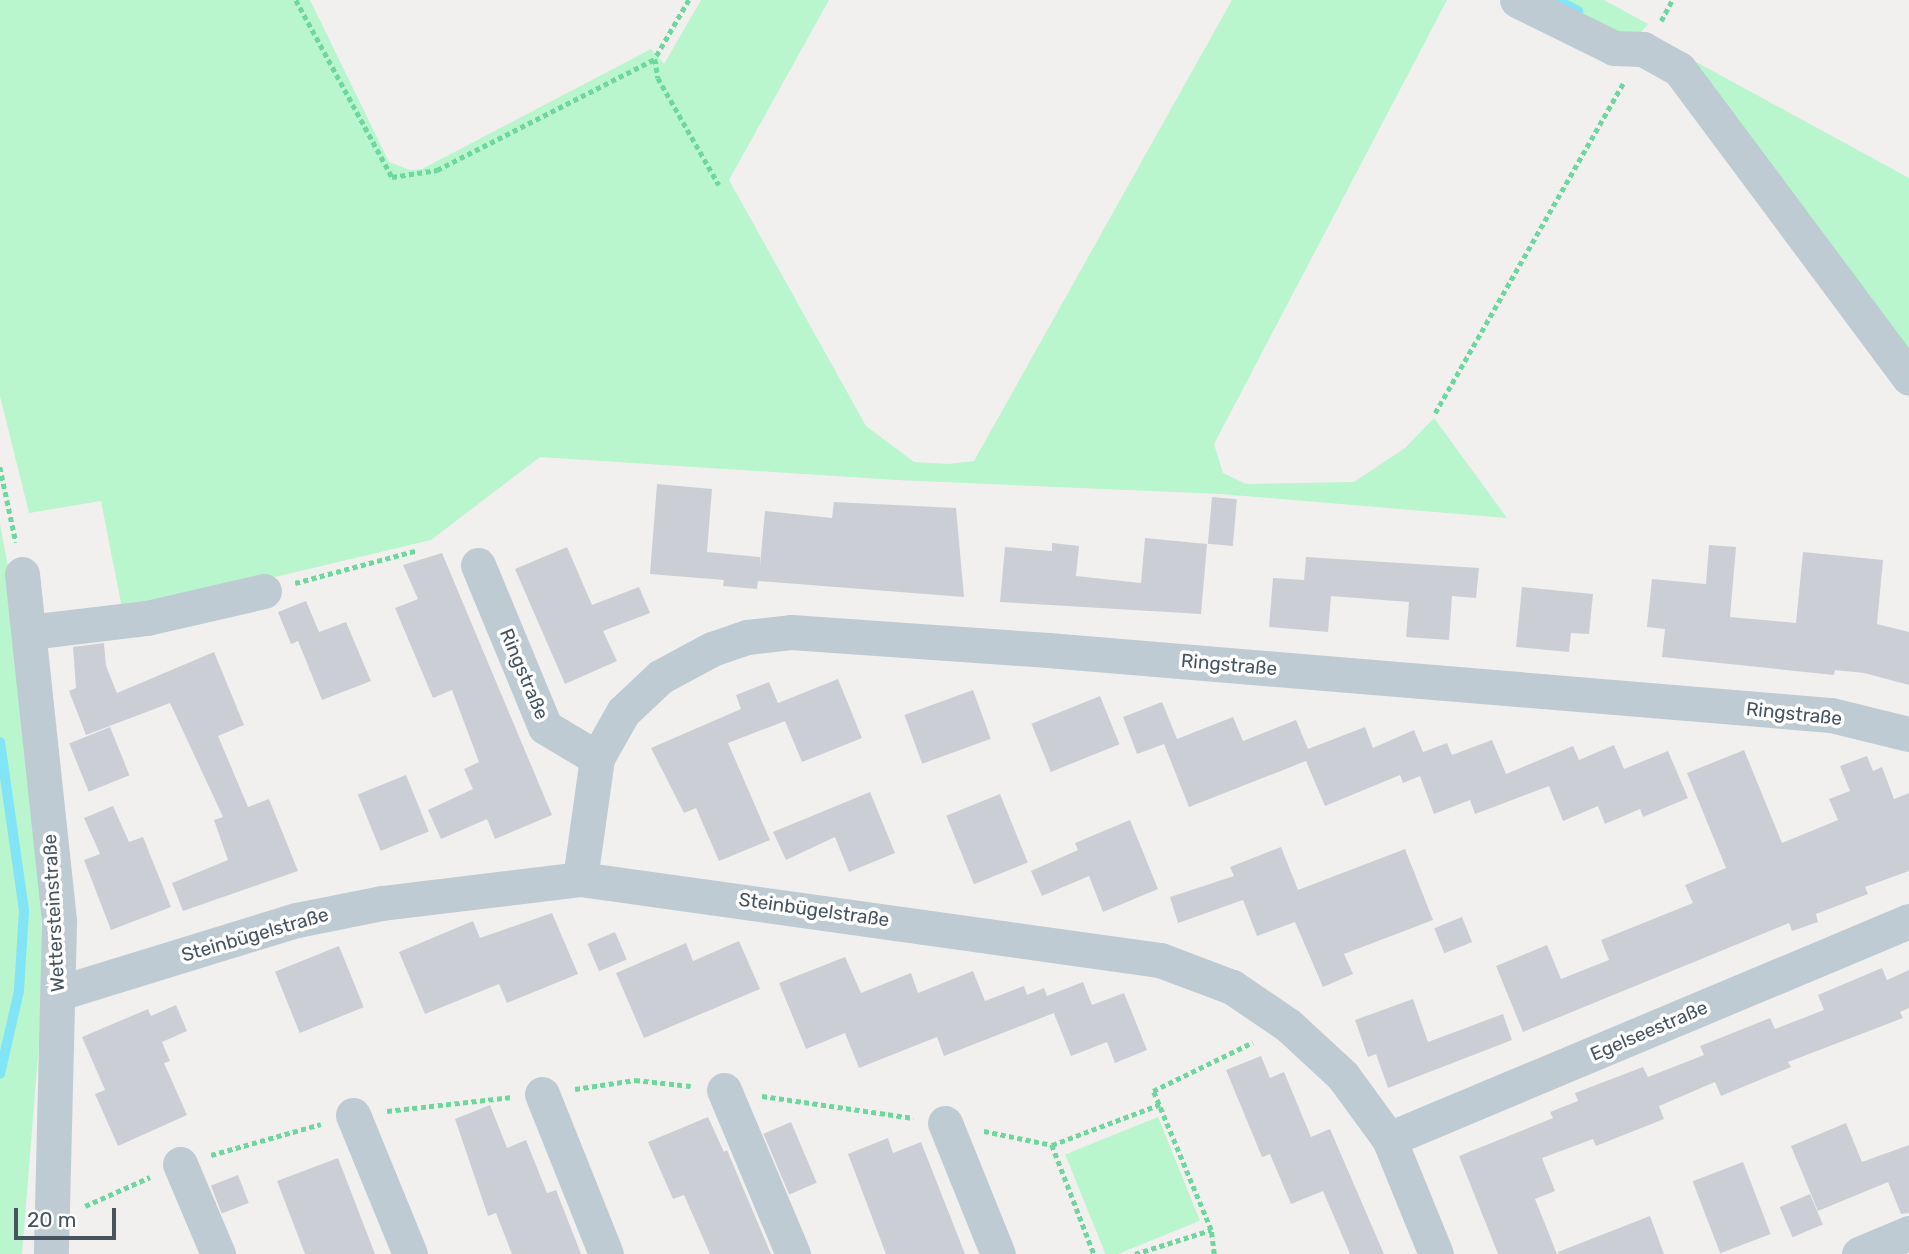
<!DOCTYPE html>
<meta charset="utf-8">
<style>
body{margin:0}
#map{position:relative;width:1909px;height:1254px;overflow:hidden;background:#f2efef;font-family:Rubik,sans-serif}
div>[style]{position:absolute}
[style*='--x']{left:calc(var(--x)*1px);top:calc(var(--y)*1px);width:calc(var(--w)*1px);rotate:calc(var(--a)*1deg)}
.green>*{inset:0;background:#b9f5cd;transform-origin:0 0}
.stream>*{height:10px;margin:-5px;padding:0 5px;transform-origin:5px;border-radius:5px;background:#81e4f7}
.building>*{inset:0;background:#cbcfd5;transform-origin:0 0}
.path>*{height:4.5px;margin-top:-2.25px;transform-origin:0;background:repeating-linear-gradient(90deg,#6dd79d 0 5px,transparent 0 8.5px)}
.minor>*{height:35px;margin:-17.5px;padding:0 17.5px;transform-origin:17.5px;border-radius:17.5px;background:#becbd3}
span{translate:-50% -50%;white-space:nowrap;text-align:center;line-height:1.15;-webkit-text-stroke:7px #fff;paint-order:stroke}
.street-label{font-size:19px;color:#45545f}
.scale{position:absolute;left:14px;top:1208px;width:102px;height:32px;box-sizing:border-box;border:4px solid #45545f;border-top:0;padding-left:9px;font-size:21px;line-height:24px;white-space:nowrap;color:#45545f;-webkit-text-stroke:5px #fff;paint-order:stroke}
</style>
<div id="map">
<div class="green">
<i style="clip-path:polygon(0 0,310px 0,389px 162px,410px 170px,422px 169px,651px 49px,664px 64px,701px 0,829px 0,729px 180px,866px 426px,914px 462px,948px 464px,974px 461px,1232px 0,1447px 0,1214px 444px,1223px 473px,1246px 484px,1354px 482px,1405px 448px,1434px 418px,1507px 518px,1221px 494px,897px 480px,540px 457px,431px 540px,123px 613px,101px 501px,29px 513px,0 396px)"></i>
<i style="clip-path:polygon(1533px 0,1604px 0,1648px 24px,1636px 38px)"></i>
<i style="clip-path:polygon(1676px 51px,1909px 178px,1909px 365px)"></i>
<i style="clip-path:polygon(0 524px,23px 645px,41px 841px,42px 1006px,22px 1254px,0 1254px)"></i>
<i style="left:1158px;top:1117px;width:112px;height:100px;rotate:68deg"></i>
</div>
<div class="stream">
<i style="--x:1557;--y:0;--w:24;--a:28"></i>
<i style="--x:0;--y:742;--w:171;--a:81.9"></i>
<i style="--x:24;--y:911;--w:80;--a:93.6"></i>
<i style="--x:19;--y:991;--w:85;--a:102.9"></i>
</div>
<div class="building">
<i style="clip-path:polygon(657px 484px,712px 489px,707px 552px,760px 557px,760px 565px,765px 511px,832px 518px,834px 502px,956px 508px,964px 597px,758px 581px,757px 589px,723px 586px,724px 580px,650px 574px)"></i>
<i style="left:1212px;top:497px;width:25px;height:47px;rotate:5deg"></i>
<i style="clip-path:polygon(1145px 538px,1207px 544px,1201px 614px,1000px 602px,1005px 547px,1052px 551px,1052px 543px,1079px 546px,1076px 576px,1141px 583px)"></i>
<i style="clip-path:polygon(1709px 545px,1736px 547px,1730px 617px,1796px 623px,1803px 552px,1883px 560px,1877px 624px,1909px 632px,1909px 685px,1864px 673px,1835px 670px,1834px 675px,1662px 657px,1665px 629px,1647px 627px,1652px 579px,1706px 584px)"></i>
<i style="clip-path:polygon(567px 547px,592px 605px,639px 587px,650px 613px,603px 631px,617px 661px,565px 684px,515px 569px)"></i>
<i style="clip-path:polygon(442px 553px,552px 815px,495px 839px,487px 819px,441px 839px,428px 810px,473px 789px,464px 769px,479px 762px,452px 690px,433px 698px,395px 608px,418px 599px,403px 565px)"></i>
<i style="clip-path:polygon(1306px 557px,1479px 568px,1476px 598px,1452px 596px,1449px 640px,1406px 637px,1409px 602px,1331px 596px,1328px 632px,1269px 627px,1273px 578px,1304px 580px)"></i>
<i style="clip-path:polygon(1522px 587px,1593px 594px,1589px 634px,1571px 633px,1569px 652px,1516px 647px)"></i>
<i style="clip-path:polygon(306px 601px,319px 632px,346px 622px,371px 681px,322px 700px,298px 641px,291px 644px,278px 612px)"></i>
<i style="clip-path:polygon(104px 643px,106px 666px,117px 693px,214px 652px,244px 725px,218px 736px,248px 807px,269px 799px,298px 871px,183px 911px,172px 883px,228px 860px,214px 820px,223px 817px,170px 703px,86px 735px,69px 691px,76px 688px,73px 647px)"></i>
<i style="clip-path:polygon(838px 679px,862px 738px,802px 762px,785px 721px,728px 743px,770px 840px,719px 861px,696px 808px,684px 813px,651px 748px,741px 709px,736px 695px,769px 682px,778px 703px)"></i>
<i style="left:973px;top:690px;width:52px;height:73px;rotate:70deg"></i>
<i style="left:1100px;top:696px;width:52px;height:74px;rotate:68deg"></i>
<i style="clip-path:polygon(1162px 702px,1177px 739px,1233px 717px,1243px 741px,1296px 720px,1308px 749px,1365px 727px,1373px 748px,1414px 730px,1423px 752px,1447px 743px,1452px 755px,1492px 740px,1506px 774px,1573px 746px,1579px 760px,1614px 745px,1624px 769px,1668px 751px,1688px 798px,1643px 817px,1640px 809px,1605px 824px,1598px 806px,1563px 821px,1549px 786px,1475px 814px,1470px 800px,1434px 814px,1420px 776px,1403px 783px,1400px 775px,1325px 806px,1306px 761px,1189px 807px,1164px 744px,1137px 754px,1123px 717px)"></i>
<i style="left:110px;top:727px;width:52px;height:44px;rotate:68deg"></i>
<i style="clip-path:polygon(1744px 750px,1782px 843px,1838px 820px,1829px 799px,1850px 791px,1840px 766px,1867px 756px,1873px 771px,1882px 767px,1894px 799px,1909px 793px,1909px 871px,1865px 887px,1868px 894px,1816px 914px,1818px 922px,1792px 931px,1789px 923px,1523px 1032px,1496px 966px,1547px 945px,1561px 979px,1609px 960px,1601px 940px,1693px 903px,1685px 885px,1726px 868px,1687px 773px)"></i>
<i style="left:406px;top:775px;width:61px;height:52px;rotate:68deg"></i>
<i style="clip-path:polygon(870px 792px,895px 853px,849px 872px,835px 837px,786px 860px,773px 832px)"></i>
<i style="left:1000px;top:794px;width:74px;height:58px;rotate:68deg"></i>
<i style="clip-path:polygon(113px 806px,129px 842px,143px 837px,171px 907px,111px 930px,84px 860px,100px 854px,84px 818px)"></i>
<i style="clip-path:polygon(1130px 820px,1158px 889px,1103px 912px,1089px 876px,1042px 896px,1031px 871px,1078px 850px,1075px 843px)"></i>
<i style="clip-path:polygon(1281px 847px,1298px 890px,1405px 849px,1433px 920px,1344px 954px,1353px 974px,1323px 987px,1295px 922px,1257px 936px,1243px 900px,1178px 923px,1170px 897px,1234px 876px,1230px 867px)"></i>
<i style="clip-path:polygon(552px 913px,578px 974px,507px 1003px,499px 984px,425px 1014px,399px 952px,473px 921px,480px 938px)"></i>
<i style="left:1462px;top:917px;width:27px;height:30px;rotate:68deg"></i>
<i style="left:615px;top:932px;width:30px;height:30px;rotate:67deg"></i>
<i style="clip-path:polygon(739px 941px,760px 989px,644px 1038px,616px 973px,686px 943px,693px 961px)"></i>
<i style="left:339px;top:946px;width:66px;height:69px;rotate:68deg"></i>
<i style="clip-path:polygon(845px 957px,861px 993px,911px 973px,918px 993px,973px 971px,985px 1001px,1024px 986px,1027px 995px,1044px 988px,1047px 996px,1083px 982px,1092px 1005px,1124px 993px,1147px 1050px,1115px 1063px,1107px 1042px,1071px 1056px,1047px 996px,1054px 1013px,944px 1056px,937px 1037px,859px 1068px,845px 1033px,806px 1049px,779px 983px)"></i>
<i style="clip-path:polygon(1882px 968px,1887px 980px,1909px 970px,1909px 1008px,1900px 1012px,1903px 1018px,1788px 1062px,1791px 1067px,1721px 1096px,1715px 1082px,1659px 1106px,1664px 1119px,1596px 1146px,1593px 1139px,1542px 1158px,1555px 1191px,1535px 1199px,1557px 1254px,1498px 1254px,1459px 1156px,1553px 1118px,1550px 1112px,1578px 1101px,1575px 1093px,1643px 1067px,1648px 1077px,1704px 1055px,1700px 1046px,1770px 1018px,1775px 1029px,1824px 1010px,1818px 995px)"></i>
<i style="clip-path:polygon(1413px 999px,1428px 1042px,1503px 1014px,1512px 1040px,1388px 1088px,1376px 1054px,1368px 1057px,1355px 1020px)"></i>
<i style="clip-path:polygon(176px 1005px,187px 1031px,162px 1042px,170px 1061px,164px 1063px,187px 1115px,118px 1146px,95px 1094px,105px 1090px,82px 1037px,148px 1009px,151px 1016px)"></i>
<i style="clip-path:polygon(1261px 1056px,1270px 1078px,1284px 1072px,1311px 1137px,1330px 1129px,1384px 1254px,1350px 1254px,1323px 1191px,1291px 1204px,1270px 1154px,1262px 1157px,1226px 1070px)"></i>
<i style="clip-path:polygon(490px 1105px,507px 1148px,526px 1140px,547px 1193px,556px 1190px,581px 1254px,512px 1254px,496px 1213px,488px 1216px,455px 1119px)"></i>
<i style="clip-path:polygon(708px 1117px,724px 1152px,727px 1150px,771px 1254px,710px 1254px,684px 1195px,673px 1199px,648px 1142px)"></i>
<i style="left:791px;top:1122px;width:66px;height:30px;rotate:67deg"></i>
<i style="clip-path:polygon(1846px 1123px,1862px 1162px,1909px 1145px,1909px 1213px,1901px 1214px,1888px 1182px,1818px 1211px,1791px 1146px)"></i>
<i style="clip-path:polygon(888px 1138px,893px 1153px,921px 1142px,965px 1254px,886px 1254px,848px 1154px)"></i>
<i style="clip-path:polygon(338px 1158px,375px 1254px,305px 1254px,277px 1181px)"></i>
<i style="left:1743px;top:1162px;width:77px;height:54px;rotate:69deg"></i>
<i style="left:238px;top:1175px;width:30px;height:29px;rotate:69deg"></i>
<i style="left:1810px;top:1194px;width:33px;height:33px;rotate:67deg"></i>
<i style="clip-path:polygon(1650px 1216px,1664px 1254px,1559px 1254px,1558px 1252px)"></i>
</div>
<div class="path">
<i style="--x:296;--y:0;--w:201;--a:61.5"></i>
<i style="--x:392;--y:177;--w:46;--a:-8.8"></i>
<i style="--x:437;--y:170;--w:245;--a:-27"></i>
<i style="--x:689;--y:0;--w:68;--a:120"></i>
<i style="--x:655;--y:59;--w:19;--a:81"></i>
<i style="--x:658;--y:78;--w:123;--a:60.3"></i>
<i style="--x:1661;--y:21;--w:24;--a:-62"></i>
<i style="--x:1435;--y:413;--w:381;--a:-60.3"></i>
<i style="--x:0;--y:467;--w:77;--a:78"></i>
<i style="--x:295;--y:583;--w:127;--a:-15"></i>
<i style="--x:575;--y:1089;--w:61;--a:-8.5"></i>
<i style="--x:635;--y:1080;--w:56;--a:6.1"></i>
<i style="--x:762;--y:1096;--w:153;--a:8.3"></i>
<i style="--x:387;--y:1111;--w:125;--a:-6.4"></i>
<i style="--x:984;--y:1131;--w:69;--a:11.6"></i>
<i style="--x:1052;--y:1145;--w:116;--a:-20.6"></i>
<i style="--x:1052;--y:1145;--w:117;--a:68.9"></i>
<i style="--x:211;--y:1155;--w:114;--a:-15.7"></i>
<i style="--x:85;--y:1206;--w:71;--a:-24"></i>
<i style="--x:1135;--y:1254;--w:80;--a:-17.5"></i>
<i style="--x:1214;--y:1254;--w:24;--a:-97"></i>
<i style="--x:1211;--y:1230;--w:151;--a:-112.6"></i>
<i style="--x:1153;--y:1091;--w:111;--a:-26.1"></i>
</div>
<div class="minor">
<i style="--x:1517;--y:0;--w:108;--a:26.3"></i>
<i style="--x:1614;--y:48;--w:29;--a:2"></i>
<i style="--x:1643;--y:49;--w:41;--a:29.1"></i>
<i style="--x:1679;--y:69;--w:385;--a:53.3"></i>
<i style="--x:478;--y:565;--w:175;--a:67.5"></i>
<i style="--x:545;--y:727;--w:61;--a:30.8"></i>
<i style="--x:22;--y:574;--w:350;--a:83.9"></i>
<i style="--x:59;--y:922;--w:332;--a:91.4"></i>
<i style="--x:29;--y:632;--w:119;--a:-6.8"></i>
<i style="--x:147;--y:618;--w:120;--a:-13"></i>
<i style="--x:580;--y:879;--w:122;--a:-82"></i>
<i style="--x:597;--y:758;--w:53;--a:-60.5"></i>
<i style="--x:623;--y:712;--w:51;--a:-43.4"></i>
<i style="--x:660;--y:677;--w:59;--a:-28.3"></i>
<i style="--x:712;--y:649;--w:37;--a:-19"></i>
<i style="--x:747;--y:637;--w:44;--a:-6.5"></i>
<i style="--x:791;--y:632;--w:258;--a:4"></i>
<i style="--x:1048;--y:650;--w:786;--a:4.75"></i>
<i style="--x:1831;--y:715;--w:80;--a:13.7"></i>
<i style="--x:59;--y:993;--w:249;--a:-17.1"></i>
<i style="--x:297;--y:920;--w:87;--a:-11.3"></i>
<i style="--x:382;--y:903;--w:199;--a:-6.9"></i>
<i style="--x:580;--y:879;--w:586;--a:7.95"></i>
<i style="--x:1160;--y:960;--w:77;--a:20.6"></i>
<i style="--x:1232;--y:987;--w:68;--a:34.2"></i>
<i style="--x:1288;--y:1025;--w:75;--a:42.8"></i>
<i style="--x:1343;--y:1076;--w:78;--a:53.9"></i>
<i style="--x:1389;--y:1139;--w:124;--a:67.8"></i>
<i style="--x:724;--y:1090;--w:178;--a:67.2"></i>
<i style="--x:542;--y:1094;--w:172;--a:68.2"></i>
<i style="--x:353;--y:1115;--w:150;--a:67.7"></i>
<i style="--x:945;--y:1123;--w:141;--a:68"></i>
<i style="--x:1389;--y:1139;--w:564;--a:-22.74"></i>
<i style="--x:180;--y:1164;--w:98;--a:67.1"></i>
<i style="--x:1859;--y:1254;--w:54;--a:-22.8"></i>
</div>
<div class="street-label">
<span style="left:1229px;top:665px;rotate:5deg">Ringstraße</span>
<span style="left:524px;top:674px;rotate:67deg">Ringstraße</span>
<span style="left:1794px;top:714px;rotate:6deg">Ringstraße</span>
<span style="left:814px;top:910px;rotate:8deg">Steinbügelstraße</span>
<span style="left:54px;top:913px;rotate:-93deg">Wettersteinstraße</span>
<span style="left:255px;top:935px;rotate:-16deg">Steinbügelstraße</span>
<span style="left:1649px;top:1031px;rotate:-23deg">Egelseestraße</span>
</div>
<div class="scale">20 m</div>
</div>
